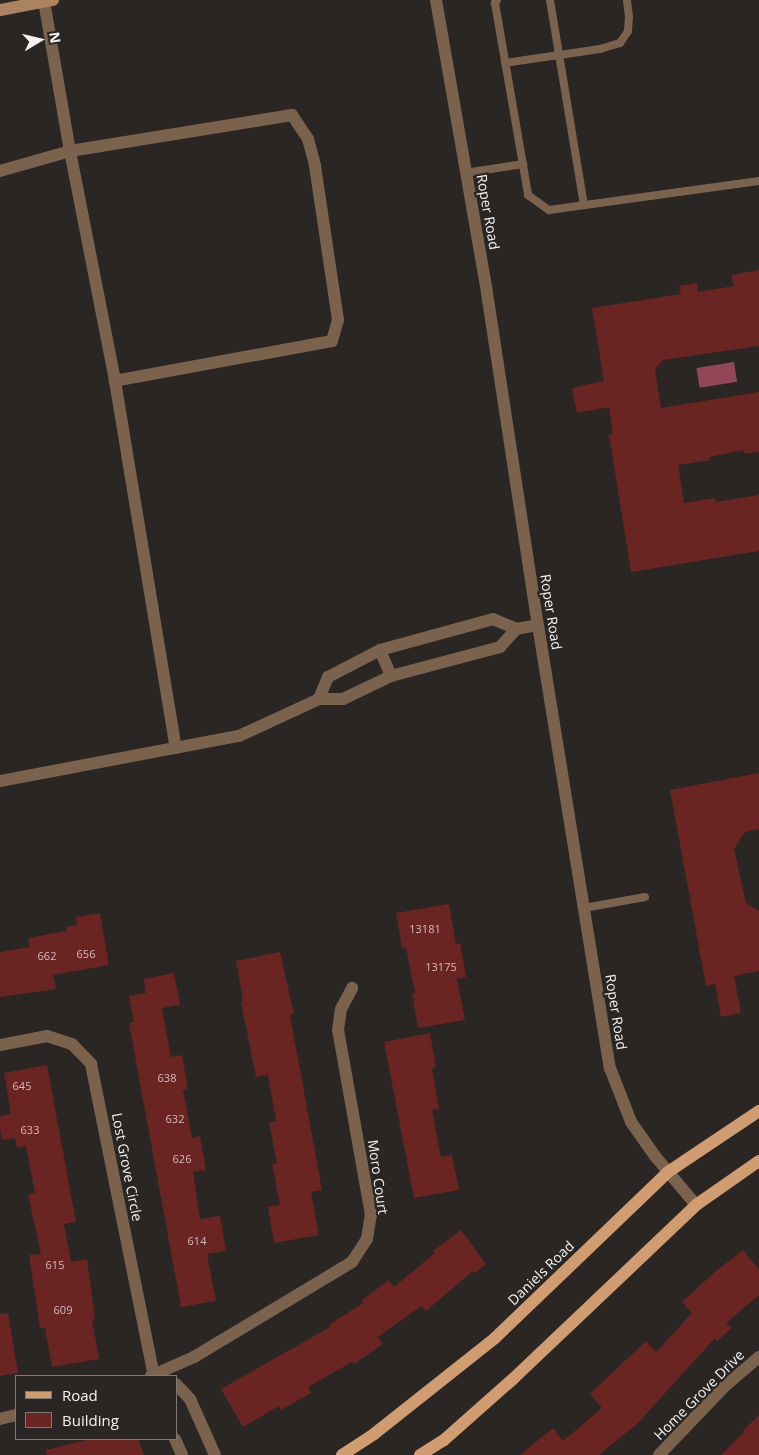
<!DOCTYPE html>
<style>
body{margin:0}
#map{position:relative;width:759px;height:1455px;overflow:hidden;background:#2a2624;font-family:"Open Sans",sans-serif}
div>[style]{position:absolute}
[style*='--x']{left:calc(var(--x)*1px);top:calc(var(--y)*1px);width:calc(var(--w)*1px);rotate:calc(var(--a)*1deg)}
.water>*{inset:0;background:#914758;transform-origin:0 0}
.building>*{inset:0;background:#6a2422}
.service>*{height:8px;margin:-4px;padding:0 4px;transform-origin:4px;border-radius:4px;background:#7b624d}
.minor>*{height:12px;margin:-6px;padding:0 6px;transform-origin:6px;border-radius:6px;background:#7b624d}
.tertiary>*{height:12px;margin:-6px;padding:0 6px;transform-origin:6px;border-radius:6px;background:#7b624d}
.secondary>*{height:12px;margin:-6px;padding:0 6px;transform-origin:6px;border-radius:6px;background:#ab8361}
.primary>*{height:12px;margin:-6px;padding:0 6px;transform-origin:6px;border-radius:6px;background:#d09c70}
span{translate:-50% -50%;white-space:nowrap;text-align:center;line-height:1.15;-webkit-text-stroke:4.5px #2a2624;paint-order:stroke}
.number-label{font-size:11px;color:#d2bebd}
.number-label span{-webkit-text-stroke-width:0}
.street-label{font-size:14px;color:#f5f2f1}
.legend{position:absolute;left:15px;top:1375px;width:162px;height:65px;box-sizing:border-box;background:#2a2624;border:1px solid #7b7876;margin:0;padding:6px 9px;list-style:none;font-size:15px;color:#f5f2f1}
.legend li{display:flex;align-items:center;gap:10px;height:25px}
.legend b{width:25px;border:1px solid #7b7876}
.north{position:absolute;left:15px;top:15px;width:50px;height:50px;-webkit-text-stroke:4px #2a2624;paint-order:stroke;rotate:81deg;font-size:14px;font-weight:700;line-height:20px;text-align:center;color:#f5f2f1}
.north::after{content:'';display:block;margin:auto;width:18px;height:22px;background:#f5f2f1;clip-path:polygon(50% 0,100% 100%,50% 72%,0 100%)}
</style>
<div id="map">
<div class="water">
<i style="left:734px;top:362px;width:20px;height:38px;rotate:81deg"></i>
</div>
<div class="building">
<i style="clip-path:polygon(759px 270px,759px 346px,663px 360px,655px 369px,661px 408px,759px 392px,759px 452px,744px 454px,744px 450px,709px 457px,710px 460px,678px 465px,684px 503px,715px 498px,716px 502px,759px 495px,759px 551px,631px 572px,609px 435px,613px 434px,609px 407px,577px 413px,572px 388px,604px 381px,592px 308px,681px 294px,679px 286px,697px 283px,698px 292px,734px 286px,731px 275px)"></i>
<i style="clip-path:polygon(759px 773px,759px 829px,745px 832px,734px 849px,746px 903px,759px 911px,759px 971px,734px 976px,741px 1013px,721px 1017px,715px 984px,706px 986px,670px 790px)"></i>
<i style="clip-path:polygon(449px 904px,456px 944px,460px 943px,466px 977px,457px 979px,465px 1020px,418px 1028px,412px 994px,415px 993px,406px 947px,402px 948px,396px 913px)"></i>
<i style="clip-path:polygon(100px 913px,109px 965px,53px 975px,56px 989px,0 997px,0 952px,30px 947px,28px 938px,67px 931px,66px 927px,77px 925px,76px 917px)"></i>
<i style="clip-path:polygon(280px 952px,294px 1014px,290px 1015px,322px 1190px,311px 1192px,319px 1235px,274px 1243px,268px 1207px,280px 1205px,272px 1164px,277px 1164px,269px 1122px,276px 1121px,268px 1075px,256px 1077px,241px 1002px,243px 1001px,236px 961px)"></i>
<i style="clip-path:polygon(174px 973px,180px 1005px,162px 1008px,171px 1057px,182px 1055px,188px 1090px,183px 1090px,192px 1138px,200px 1136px,206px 1170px,193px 1172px,200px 1219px,220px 1216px,226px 1251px,207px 1254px,216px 1301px,181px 1307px,129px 1023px,134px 1022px,129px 996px,146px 993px,144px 979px)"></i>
<i style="clip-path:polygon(430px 1033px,436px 1067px,432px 1068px,439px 1109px,432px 1110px,441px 1157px,452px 1155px,459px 1190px,414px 1198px,384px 1042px)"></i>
<i style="clip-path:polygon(47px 1065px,76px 1222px,64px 1224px,71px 1262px,87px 1259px,95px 1319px,92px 1319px,99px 1359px,52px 1367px,45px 1328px,40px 1328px,29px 1255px,41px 1254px,28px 1195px,35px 1193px,26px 1146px,17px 1148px,15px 1138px,2px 1140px,0 1128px,0 1116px,11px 1114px,4px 1073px)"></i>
<i style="clip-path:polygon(461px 1230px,486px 1264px,475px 1273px,473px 1271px,426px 1311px,421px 1306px,378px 1337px,383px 1344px,354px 1364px,352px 1362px,308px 1387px,311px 1393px,281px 1410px,279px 1406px,243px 1427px,221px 1389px,330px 1327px,329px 1325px,363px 1303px,362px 1300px,389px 1280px,394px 1287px,435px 1253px,433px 1251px)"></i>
<i style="clip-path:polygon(743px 1250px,759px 1270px,759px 1295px,726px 1323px,732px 1328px,717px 1341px,715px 1338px,638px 1423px,599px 1455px,520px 1455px,553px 1428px,563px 1441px,602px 1408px,590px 1394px,646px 1341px,656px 1352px,692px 1313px,682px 1302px,716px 1271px)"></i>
<i style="clip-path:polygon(8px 1313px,18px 1373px,0 1376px,0 1314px)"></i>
<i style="clip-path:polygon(759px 1415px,759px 1455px,721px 1455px,744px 1432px,743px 1431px)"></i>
<i style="clip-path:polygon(90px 1439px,138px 1439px,144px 1455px,47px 1455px,46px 1450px)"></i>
</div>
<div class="service">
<i style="--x:497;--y:0;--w:4;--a:124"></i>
<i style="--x:495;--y:3;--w:195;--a:80.2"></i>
<i style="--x:528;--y:195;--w:26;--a:36"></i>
<i style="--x:549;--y:210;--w:212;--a:-7.9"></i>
<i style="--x:550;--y:0;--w:208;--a:80.6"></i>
<i style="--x:505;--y:63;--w:96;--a:-8.4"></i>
<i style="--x:600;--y:49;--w:21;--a:-17"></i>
<i style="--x:620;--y:43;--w:14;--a:-56"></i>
<i style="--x:628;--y:31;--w:14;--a:-86"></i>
<i style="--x:629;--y:17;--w:17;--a:-97"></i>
<i style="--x:465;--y:173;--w:59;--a:-8.8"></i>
<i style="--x:584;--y:908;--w:62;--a:-10.2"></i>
</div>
<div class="minor">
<i style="--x:44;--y:1;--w:152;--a:80.2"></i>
<i style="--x:70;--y:151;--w:234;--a:78.9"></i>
<i style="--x:115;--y:381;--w:372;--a:80.6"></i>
<i style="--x:0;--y:171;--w:73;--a:-15.9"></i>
<i style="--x:70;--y:151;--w:225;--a:-9.2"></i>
<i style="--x:292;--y:115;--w:29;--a:56"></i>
<i style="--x:308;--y:139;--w:28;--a:75"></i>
<i style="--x:315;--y:166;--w:156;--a:81.5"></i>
<i style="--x:338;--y:320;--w:22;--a:106"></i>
<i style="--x:332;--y:341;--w:221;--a:169.6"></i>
<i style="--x:380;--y:650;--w:28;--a:67"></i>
<i style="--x:319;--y:699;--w:24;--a:-68"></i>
<i style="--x:328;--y:677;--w:59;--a:-27.4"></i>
<i style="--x:380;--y:650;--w:117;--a:-15.3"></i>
<i style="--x:493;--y:619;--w:25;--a:23"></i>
<i style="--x:516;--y:629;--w:22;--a:-10"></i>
<i style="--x:0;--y:781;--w:243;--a:-10.7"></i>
<i style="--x:239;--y:736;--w:88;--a:-24.8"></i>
<i style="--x:319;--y:699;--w:24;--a:0"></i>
<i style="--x:343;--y:699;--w:53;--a:-25.6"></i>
<i style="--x:391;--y:676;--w:113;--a:-14.9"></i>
<i style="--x:500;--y:647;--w:24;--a:-48"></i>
<i style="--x:0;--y:1045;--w:48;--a:-10.8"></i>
<i style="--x:47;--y:1036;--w:26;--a:18"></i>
<i style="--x:72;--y:1044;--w:28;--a:46"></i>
<i style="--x:91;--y:1064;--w:318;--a:78.6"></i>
<i style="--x:151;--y:1376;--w:47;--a:-23.8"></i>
<i style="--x:194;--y:1357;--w:184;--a:-31"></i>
<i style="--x:352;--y:1262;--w:27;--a:-57"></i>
<i style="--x:367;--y:1239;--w:24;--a:-81"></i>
<i style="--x:371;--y:1215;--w:188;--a:-100.1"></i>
<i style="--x:338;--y:1030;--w:21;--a:-82"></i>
<i style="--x:341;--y:1009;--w:24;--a:-62"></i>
<i style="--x:176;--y:1384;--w:21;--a:47"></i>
<i style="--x:190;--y:1399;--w:61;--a:65.9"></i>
<i style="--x:0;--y:1419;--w:16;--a:-14"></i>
<i style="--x:175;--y:1439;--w:17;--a:66"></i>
<i style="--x:659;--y:1455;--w:95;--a:-46.3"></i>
<i style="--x:725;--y:1386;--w:45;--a:-40.5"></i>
</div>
<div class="tertiary">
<i style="--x:436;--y:0;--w:297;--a:80.1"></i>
<i style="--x:487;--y:293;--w:336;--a:81.3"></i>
<i style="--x:538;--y:625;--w:449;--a:80.8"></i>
<i style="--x:610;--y:1068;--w:58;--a:68.7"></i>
<i style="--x:631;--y:1122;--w:42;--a:54.8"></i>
<i style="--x:655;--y:1156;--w:64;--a:50.1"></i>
</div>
<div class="secondary">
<i style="--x:0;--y:10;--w:54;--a:-10.7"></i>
</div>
<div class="primary">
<i style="--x:342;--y:1455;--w:38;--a:-33"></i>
<i style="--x:374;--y:1434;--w:154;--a:-38.4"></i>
<i style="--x:495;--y:1338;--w:240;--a:-43.8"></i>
<i style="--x:668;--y:1172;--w:110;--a:-33.8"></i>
<i style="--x:420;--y:1455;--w:28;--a:-32"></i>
<i style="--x:444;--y:1440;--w:94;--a:-41.5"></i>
<i style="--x:514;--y:1378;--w:251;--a:-43.5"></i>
<i style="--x:696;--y:1205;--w:77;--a:-34.9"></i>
</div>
<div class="number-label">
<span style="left:425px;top:929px">13181</span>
<span style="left:86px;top:954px">656</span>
<span style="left:47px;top:956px">662</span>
<span style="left:441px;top:967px">13175</span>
<span style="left:167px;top:1078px">638</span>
<span style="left:22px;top:1086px">645</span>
<span style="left:175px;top:1119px">632</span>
<span style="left:30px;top:1130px">633</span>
<span style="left:182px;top:1159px">626</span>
<span style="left:197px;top:1241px">614</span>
<span style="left:55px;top:1265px">615</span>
<span style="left:63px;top:1310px">609</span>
</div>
<div class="street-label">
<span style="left:488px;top:212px;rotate:80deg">Roper Road</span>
<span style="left:551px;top:612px;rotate:81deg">Roper Road</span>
<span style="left:616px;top:1012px;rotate:81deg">Roper Road</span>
<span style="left:127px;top:1167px;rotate:79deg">Lost Grove Circle</span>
<span style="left:378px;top:1177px;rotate:82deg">Moro Court</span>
<span style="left:541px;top:1273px;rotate:-44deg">Daniels Road</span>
<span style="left:699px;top:1395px;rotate:-45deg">Home Grove Drive</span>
</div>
<ul class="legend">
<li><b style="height:6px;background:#d09c70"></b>Road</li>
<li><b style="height:14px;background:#6a2422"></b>Building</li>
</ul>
<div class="north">N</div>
</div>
